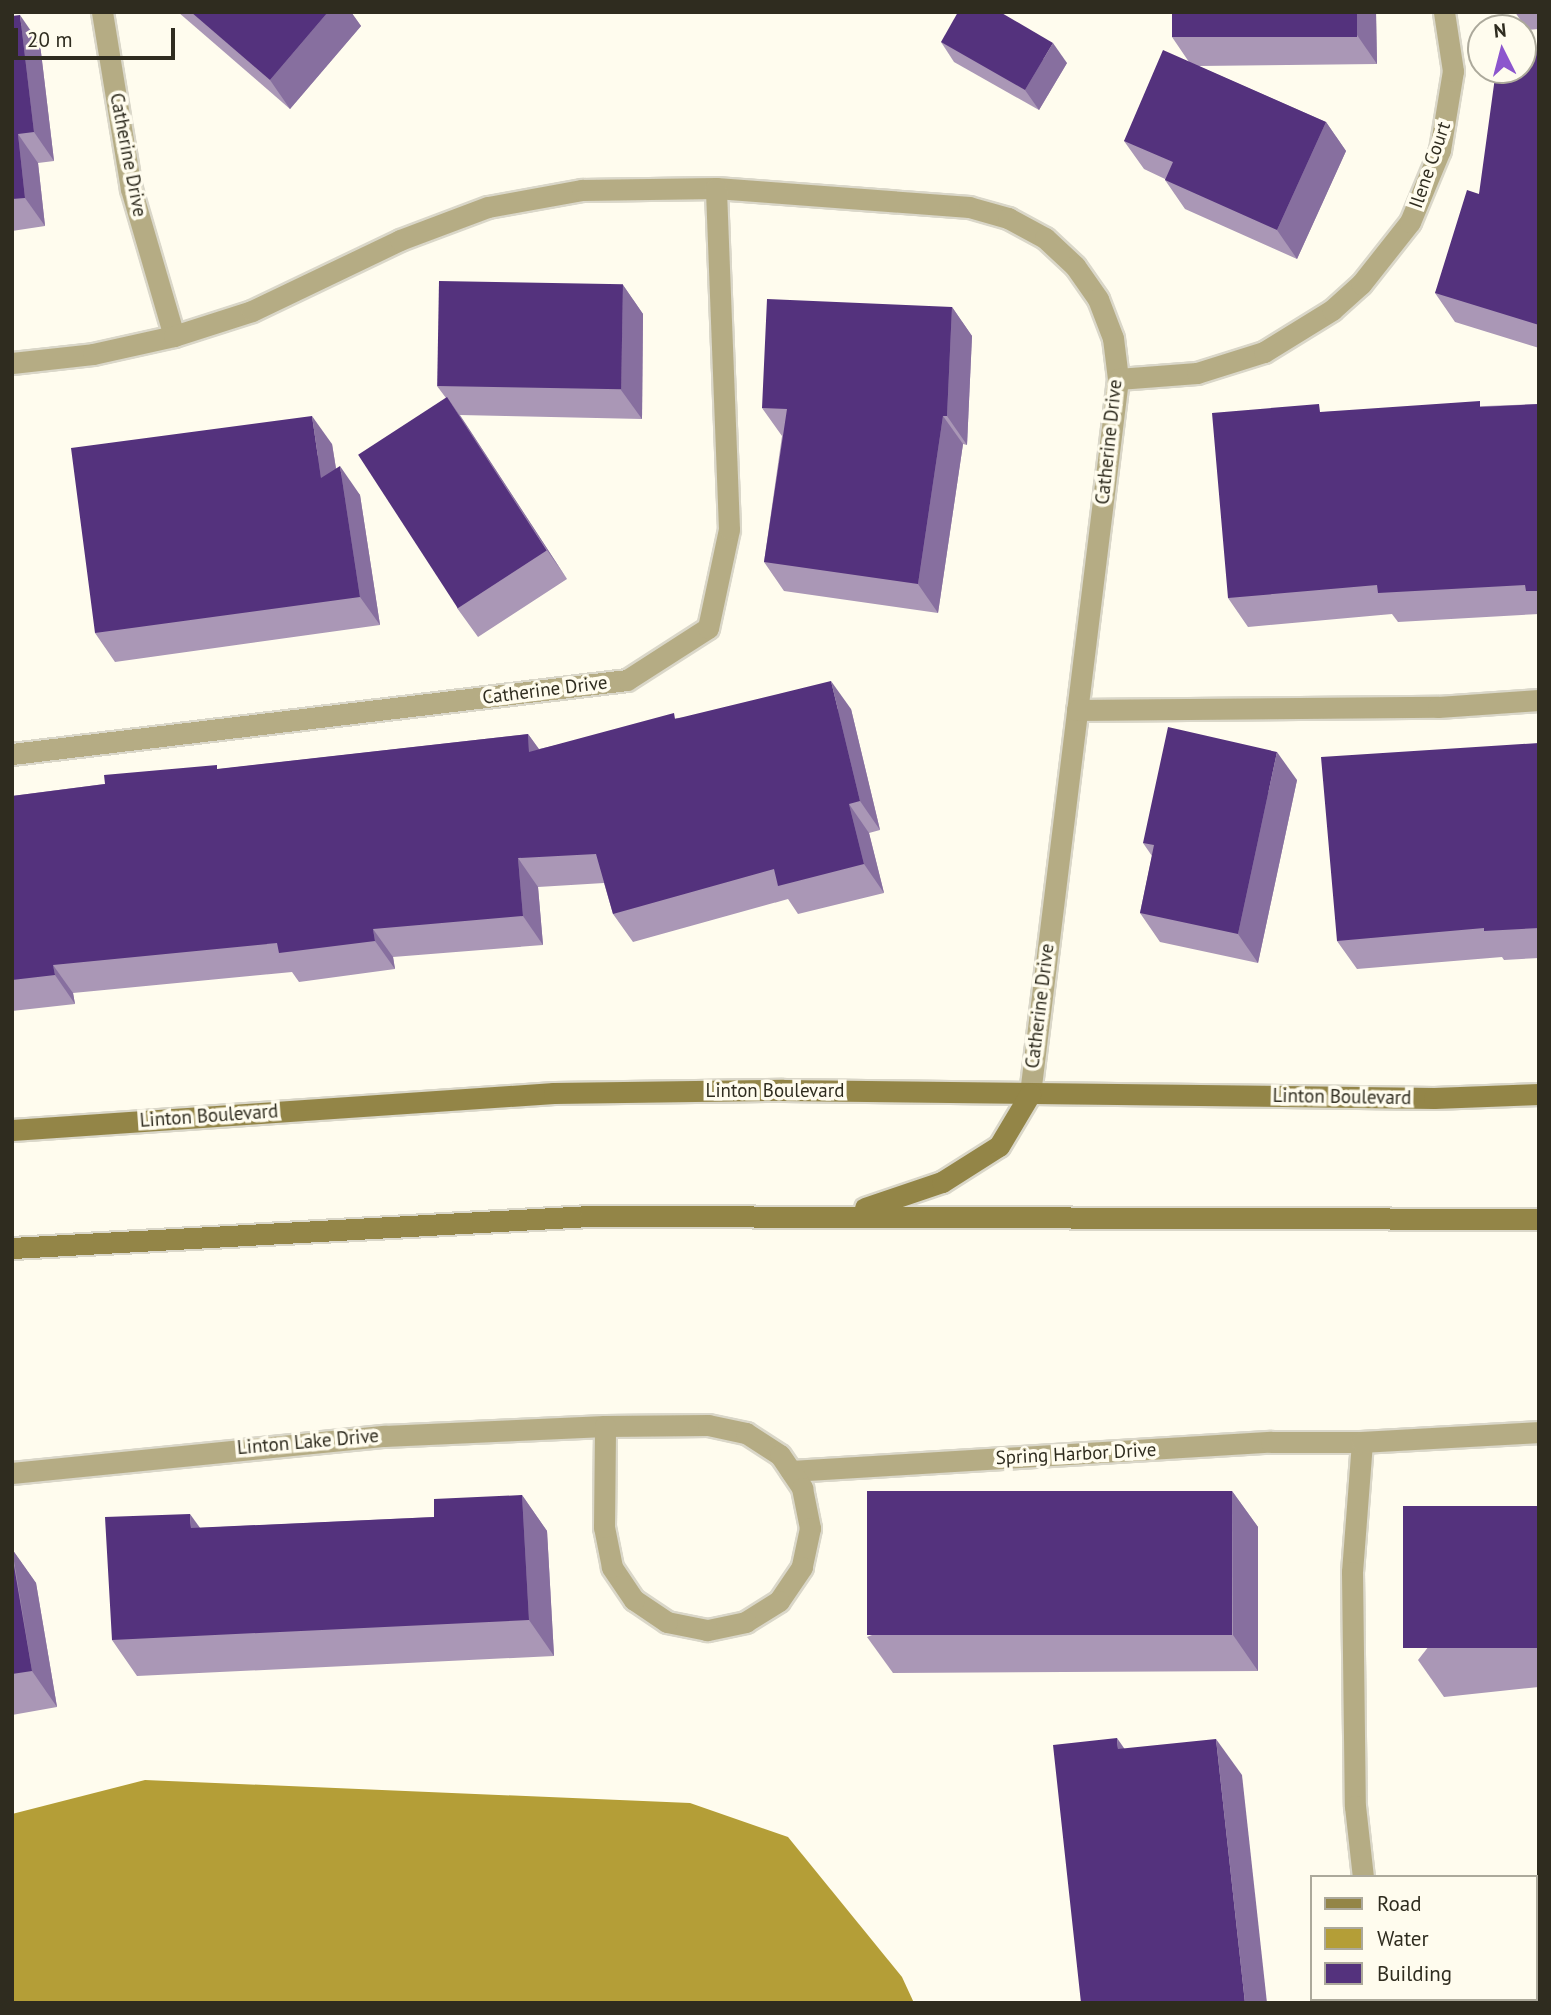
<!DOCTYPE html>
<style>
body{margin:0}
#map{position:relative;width:1551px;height:2015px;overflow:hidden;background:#fffcee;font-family:"PT Sans",sans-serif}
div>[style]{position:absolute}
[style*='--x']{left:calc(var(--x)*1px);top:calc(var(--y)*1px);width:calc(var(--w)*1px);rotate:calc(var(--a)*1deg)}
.water>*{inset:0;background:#b49e37}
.roads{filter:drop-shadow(2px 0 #dad7c9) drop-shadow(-2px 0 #dad7c9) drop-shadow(0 2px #dad7c9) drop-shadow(0 -2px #dad7c9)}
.street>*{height:21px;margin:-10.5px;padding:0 10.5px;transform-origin:10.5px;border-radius:10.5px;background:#b5ac84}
.secondary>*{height:21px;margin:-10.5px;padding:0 10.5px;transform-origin:10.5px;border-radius:10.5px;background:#938547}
.wall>*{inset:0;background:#aa97b6}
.shaded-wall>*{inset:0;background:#876f9f}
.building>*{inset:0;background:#54327d;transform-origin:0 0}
span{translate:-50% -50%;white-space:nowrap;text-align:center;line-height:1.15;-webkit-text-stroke:7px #fffcee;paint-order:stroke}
.street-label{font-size:19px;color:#2f2c1f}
.frame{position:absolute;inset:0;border:14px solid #2f2c1f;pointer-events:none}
.legend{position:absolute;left:1310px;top:1875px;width:228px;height:126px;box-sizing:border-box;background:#fffcee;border:2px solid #aca99b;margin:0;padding:9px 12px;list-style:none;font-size:21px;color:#2f2c1f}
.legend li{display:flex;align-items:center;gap:14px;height:35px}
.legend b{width:35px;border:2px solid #aca99b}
.north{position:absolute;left:1467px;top:14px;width:70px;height:70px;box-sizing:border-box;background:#fffcee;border:2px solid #aca99b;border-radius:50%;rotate:354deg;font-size:19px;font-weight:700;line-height:28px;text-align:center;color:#2f2c1f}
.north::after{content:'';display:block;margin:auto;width:24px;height:32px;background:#8c55cd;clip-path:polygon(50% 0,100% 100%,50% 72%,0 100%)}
.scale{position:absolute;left:14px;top:28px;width:161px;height:32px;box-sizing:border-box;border:4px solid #2f2c1f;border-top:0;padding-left:9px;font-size:21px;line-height:24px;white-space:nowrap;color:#2f2c1f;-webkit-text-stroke:5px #fffcee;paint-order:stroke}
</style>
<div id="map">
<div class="water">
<i style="clip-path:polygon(145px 1780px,690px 1803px,788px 1837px,902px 1977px,914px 2003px,12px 2003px,12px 1814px)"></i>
</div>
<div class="roads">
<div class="street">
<i style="--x:102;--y:12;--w:179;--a:80.7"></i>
<i style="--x:131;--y:189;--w:153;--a:73.7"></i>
<i style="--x:12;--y:363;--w:81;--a:-6.3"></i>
<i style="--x:93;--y:354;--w:83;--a:-12.5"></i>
<i style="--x:174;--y:336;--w:82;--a:-17.8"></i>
<i style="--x:252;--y:311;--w:164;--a:-25.6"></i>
<i style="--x:400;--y:240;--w:94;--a:-20.6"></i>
<i style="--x:488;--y:207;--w:96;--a:-10.3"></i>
<i style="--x:582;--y:190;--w:134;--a:-0.9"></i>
<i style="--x:716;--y:188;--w:254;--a:4.3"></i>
<i style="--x:969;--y:207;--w:41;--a:15.8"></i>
<i style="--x:1008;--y:218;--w:42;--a:28.4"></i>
<i style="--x:1045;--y:238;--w:41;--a:43"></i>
<i style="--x:1075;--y:266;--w:40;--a:55.1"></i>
<i style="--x:1098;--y:299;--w:42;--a:69"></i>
<i style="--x:1113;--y:338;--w:41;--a:83"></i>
<i style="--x:1118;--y:379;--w:720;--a:97.02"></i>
<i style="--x:1118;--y:379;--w:79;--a:-4.3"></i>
<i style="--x:1197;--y:373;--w:70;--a:-17.4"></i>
<i style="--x:1264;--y:352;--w:80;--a:-31.7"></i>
<i style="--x:1332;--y:310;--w:39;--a:-42"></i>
<i style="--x:1361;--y:284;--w:79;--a:-51.7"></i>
<i style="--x:1410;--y:222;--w:78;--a:-67.4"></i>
<i style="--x:1440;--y:150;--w:80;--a:-80.7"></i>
<i style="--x:1453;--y:71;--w:60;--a:-98.7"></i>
<i style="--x:1077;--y:710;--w:361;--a:-0.5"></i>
<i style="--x:1438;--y:707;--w:101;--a:-4"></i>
<i style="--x:12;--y:754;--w:619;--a:-6.86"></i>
<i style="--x:627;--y:680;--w:96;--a:-32.7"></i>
<i style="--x:708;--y:628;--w:101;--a:-78"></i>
<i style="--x:729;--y:529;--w:341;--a:-92.2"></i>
<i style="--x:1362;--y:1442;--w:130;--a:94.4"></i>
<i style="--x:1352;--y:1572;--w:234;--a:89.3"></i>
<i style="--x:1355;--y:1806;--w:71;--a:83.6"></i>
<i style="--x:791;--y:1471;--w:481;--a:-3.5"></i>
<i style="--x:1271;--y:1442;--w:91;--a:0"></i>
<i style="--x:1362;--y:1442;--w:177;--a:-3.2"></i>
<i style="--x:12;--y:1473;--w:374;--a:-5.7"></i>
<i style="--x:384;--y:1436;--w:221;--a:-2.6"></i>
<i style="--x:605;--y:1426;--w:103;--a:-0.6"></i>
<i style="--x:708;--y:1425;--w:39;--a:12"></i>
<i style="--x:746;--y:1433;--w:40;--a:32.9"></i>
<i style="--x:780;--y:1455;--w:40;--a:56"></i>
<i style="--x:802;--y:1488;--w:41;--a:78.7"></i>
<i style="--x:810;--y:1528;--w:40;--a:102"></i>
<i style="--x:802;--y:1567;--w:41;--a:124.1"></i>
<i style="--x:779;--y:1601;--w:39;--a:148"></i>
<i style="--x:746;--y:1622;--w:40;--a:168"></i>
<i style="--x:707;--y:1630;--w:41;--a:-168.7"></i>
<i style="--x:667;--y:1622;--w:40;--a:-146"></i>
<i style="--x:634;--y:1600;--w:40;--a:-124"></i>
<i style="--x:612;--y:1567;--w:41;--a:-101.3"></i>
<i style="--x:604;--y:1527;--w:101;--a:-89.4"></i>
<i style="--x:1376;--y:1999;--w:4;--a:90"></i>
</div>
<div class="secondary">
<i style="--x:12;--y:1130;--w:543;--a:-3.91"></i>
<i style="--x:554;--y:1093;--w:229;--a:-0.8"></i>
<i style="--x:783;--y:1090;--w:651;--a:0.7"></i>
<i style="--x:1434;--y:1098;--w:105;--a:-2.2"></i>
<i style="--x:865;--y:1208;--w:81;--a:-18.7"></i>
<i style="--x:942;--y:1182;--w:67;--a:-32.3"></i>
<i style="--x:999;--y:1146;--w:61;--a:-59.2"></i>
<i style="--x:12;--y:1248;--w:579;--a:-3.17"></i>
<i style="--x:590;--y:1216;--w:949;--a:0.18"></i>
</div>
</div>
<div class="wall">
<i style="clip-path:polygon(178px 12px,351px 12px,361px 26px,290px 109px)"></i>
<i style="clip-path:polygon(1172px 12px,1376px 12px,1377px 64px,1198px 66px,1326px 122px,1346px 151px,1297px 259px,1185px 209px,1165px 180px,1165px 179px,1144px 169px,1124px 141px,1189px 62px,1172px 37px)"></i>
<i style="clip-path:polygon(1515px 12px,1539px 12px,1539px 29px,1527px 30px)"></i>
<i style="clip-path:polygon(12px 16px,40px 44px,54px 161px,38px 163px,45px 226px,12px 231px)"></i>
<i style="clip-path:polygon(941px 42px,1067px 63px,1039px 110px,954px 62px)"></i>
<i style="clip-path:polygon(1539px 48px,1539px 348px,1455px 322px,1435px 293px,1479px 194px)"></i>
<i style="clip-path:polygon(623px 285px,643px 314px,642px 419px,460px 415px,567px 579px,478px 637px,457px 608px,446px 398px,437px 386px)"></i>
<i style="clip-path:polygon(952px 307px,972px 336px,967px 445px,963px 444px,938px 613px,784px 591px,764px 562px,782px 436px,762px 408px)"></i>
<i style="clip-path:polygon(1539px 404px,1539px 614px,1398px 622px,1392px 614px,1248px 627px,1228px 598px,1324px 412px)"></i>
<i style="clip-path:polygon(332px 444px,336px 468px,360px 495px,380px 625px,115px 662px,95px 633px)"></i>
<i style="clip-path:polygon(851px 709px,880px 830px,869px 833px,884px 893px,798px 914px,788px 899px,633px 942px,613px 914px,604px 883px,538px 887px,543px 945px,393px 957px,395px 969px,299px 982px,292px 972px,73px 993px,75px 1004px,12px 1011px,12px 796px,220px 769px,528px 734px,539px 749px,677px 718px)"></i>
<i style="clip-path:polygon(1539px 743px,1539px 958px,1504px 960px,1502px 957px,1357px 969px,1337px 941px)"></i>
<i style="clip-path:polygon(1297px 780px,1258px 963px,1160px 942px,1140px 913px,1152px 856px,1143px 843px)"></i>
<i style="clip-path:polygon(1232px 1491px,1258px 1527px,1258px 1671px,893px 1673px,867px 1637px)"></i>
<i style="clip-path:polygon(522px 1495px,547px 1531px,554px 1656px,137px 1676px,112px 1640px,200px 1528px,434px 1517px)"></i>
<i style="clip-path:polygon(1539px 1506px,1539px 1687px,1444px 1697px,1418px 1660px)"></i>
<i style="clip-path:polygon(12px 1549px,36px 1583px,57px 1707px,12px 1715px)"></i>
</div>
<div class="shaded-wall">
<i style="clip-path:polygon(328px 12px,351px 12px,361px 26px,290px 109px,270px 80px)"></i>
<i style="clip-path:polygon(1357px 12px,1376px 12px,1377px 64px,1357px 35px)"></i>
<i style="clip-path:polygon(20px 15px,40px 44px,54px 161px,34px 132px)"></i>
<i style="clip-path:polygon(1053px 43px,1067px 63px,1039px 110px,1025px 90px)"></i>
<i style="clip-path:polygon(1326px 122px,1346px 151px,1297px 259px,1277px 230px)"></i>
<i style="clip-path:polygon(18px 134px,38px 163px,45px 226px,25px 198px)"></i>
<i style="clip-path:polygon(623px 285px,643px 314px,642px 419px,621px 390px)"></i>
<i style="clip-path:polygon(952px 307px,972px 336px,967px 445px,947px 416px)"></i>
<i style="clip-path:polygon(447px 397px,467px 426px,567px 579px,547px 550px)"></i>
<i style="clip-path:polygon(312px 416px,332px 444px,342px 507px,321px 478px)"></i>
<i style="clip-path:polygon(943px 416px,963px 444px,938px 613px,918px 584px)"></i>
<i style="clip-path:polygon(340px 466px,360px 495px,380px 625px,360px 597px)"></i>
<i style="clip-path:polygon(831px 681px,851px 709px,880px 830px,860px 801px)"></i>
<i style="clip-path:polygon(528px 734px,548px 762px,529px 752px)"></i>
<i style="clip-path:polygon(1277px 752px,1297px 780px,1258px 963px,1238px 934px)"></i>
<i style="clip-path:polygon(849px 804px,869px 833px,884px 893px,864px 864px)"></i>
<i style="clip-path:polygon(518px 858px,538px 887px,543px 945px,523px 916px)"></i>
<i style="clip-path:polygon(373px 929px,393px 957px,395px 969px,375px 941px)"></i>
<i style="clip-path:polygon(53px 965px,73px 993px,75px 1004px,55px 975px)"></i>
<i style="clip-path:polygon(1232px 1491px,1258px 1527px,1258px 1671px,1233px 1635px)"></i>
<i style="clip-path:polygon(522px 1495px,547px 1531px,554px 1656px,529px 1620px)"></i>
<i style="clip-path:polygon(190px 1514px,216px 1550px,191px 1528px)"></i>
<i style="clip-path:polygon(12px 1549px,36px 1583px,57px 1707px,32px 1671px)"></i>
<i style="clip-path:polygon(1117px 1738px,1142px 1774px,1118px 1749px)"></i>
<i style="clip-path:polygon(1216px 1739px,1242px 1775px,1267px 2003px,1245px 2003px)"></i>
</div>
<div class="building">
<i style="clip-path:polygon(191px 12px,328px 12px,270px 80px)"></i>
<i style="clip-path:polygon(958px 12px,1000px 12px,1053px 43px,1025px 90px,941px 42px)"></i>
<i style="left:1172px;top:12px;width:185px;height:25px"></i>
<i style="clip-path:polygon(20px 15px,34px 132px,18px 134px,25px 198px,12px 199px,12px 16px)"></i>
<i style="clip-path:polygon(1523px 46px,1539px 48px,1539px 325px,1435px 293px,1467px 190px,1479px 194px,1496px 70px,1523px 70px)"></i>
<i style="clip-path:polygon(1163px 50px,1326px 122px,1277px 230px,1165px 180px,1173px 162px,1124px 141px)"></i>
<i style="left:439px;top:281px;width:184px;height:105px;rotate:1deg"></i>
<i style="clip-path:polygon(767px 299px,952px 307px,947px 416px,943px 416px,918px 584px,764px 562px,787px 409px,762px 408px)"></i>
<i style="left:447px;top:397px;width:183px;height:106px;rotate:57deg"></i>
<i style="clip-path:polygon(1480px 401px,1480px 407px,1539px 404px,1539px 591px,1526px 591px,1525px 585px,1378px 593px,1377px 585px,1228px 598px,1212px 413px,1319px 404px,1320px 412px)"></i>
<i style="clip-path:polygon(312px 416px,321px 478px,340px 466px,360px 597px,95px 633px,71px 448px)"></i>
<i style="clip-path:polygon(831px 681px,860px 801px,849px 804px,864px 864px,778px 886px,774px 869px,613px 914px,596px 854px,518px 858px,523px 916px,373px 929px,375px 941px,279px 953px,277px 943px,53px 965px,55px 975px,12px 980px,12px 796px,105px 784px,104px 775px,217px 765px,217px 769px,528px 734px,529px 752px,674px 713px,675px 719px)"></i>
<i style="clip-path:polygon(1168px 727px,1277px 752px,1238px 934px,1140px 913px,1154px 845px,1143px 843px)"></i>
<i style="clip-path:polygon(1539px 743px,1539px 928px,1484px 931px,1484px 928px,1337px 941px,1321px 757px)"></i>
<i style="left:1232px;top:1491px;width:144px;height:365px;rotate:90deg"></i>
<i style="clip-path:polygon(522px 1495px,529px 1620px,112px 1640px,105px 1517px,190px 1514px,191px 1528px,434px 1517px,434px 1499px)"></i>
<i style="left:1539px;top:1506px;width:142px;height:136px;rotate:90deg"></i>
<i style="clip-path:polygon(12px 1554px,32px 1671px,12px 1674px)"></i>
<i style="clip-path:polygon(1117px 1738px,1118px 1749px,1216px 1739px,1245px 2003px,1081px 2003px,1053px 1745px)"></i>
</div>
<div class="street-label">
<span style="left:128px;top:155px;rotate:79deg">Catherine Drive</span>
<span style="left:1430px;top:165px;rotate:-71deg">Ilene Court</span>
<span style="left:1109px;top:442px;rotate:-84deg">Catherine Drive</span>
<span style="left:545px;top:690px;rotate:-7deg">Catherine Drive</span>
<span style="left:1040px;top:1006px;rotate:-83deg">Catherine Drive</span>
<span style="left:775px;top:1091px">Linton Boulevard</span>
<span style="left:1342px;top:1097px;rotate:1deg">Linton Boulevard</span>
<span style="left:209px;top:1116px;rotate:-4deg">Linton Boulevard</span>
<span style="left:308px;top:1442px;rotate:-5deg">Linton Lake Drive</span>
<span style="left:1076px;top:1454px;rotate:-3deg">Spring Harbor Drive</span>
</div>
<div class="frame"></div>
<ul class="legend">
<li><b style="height:9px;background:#938547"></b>Road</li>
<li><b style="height:19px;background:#b49e37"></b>Water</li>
<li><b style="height:19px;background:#54327d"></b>Building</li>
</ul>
<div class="north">N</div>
<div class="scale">20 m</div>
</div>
